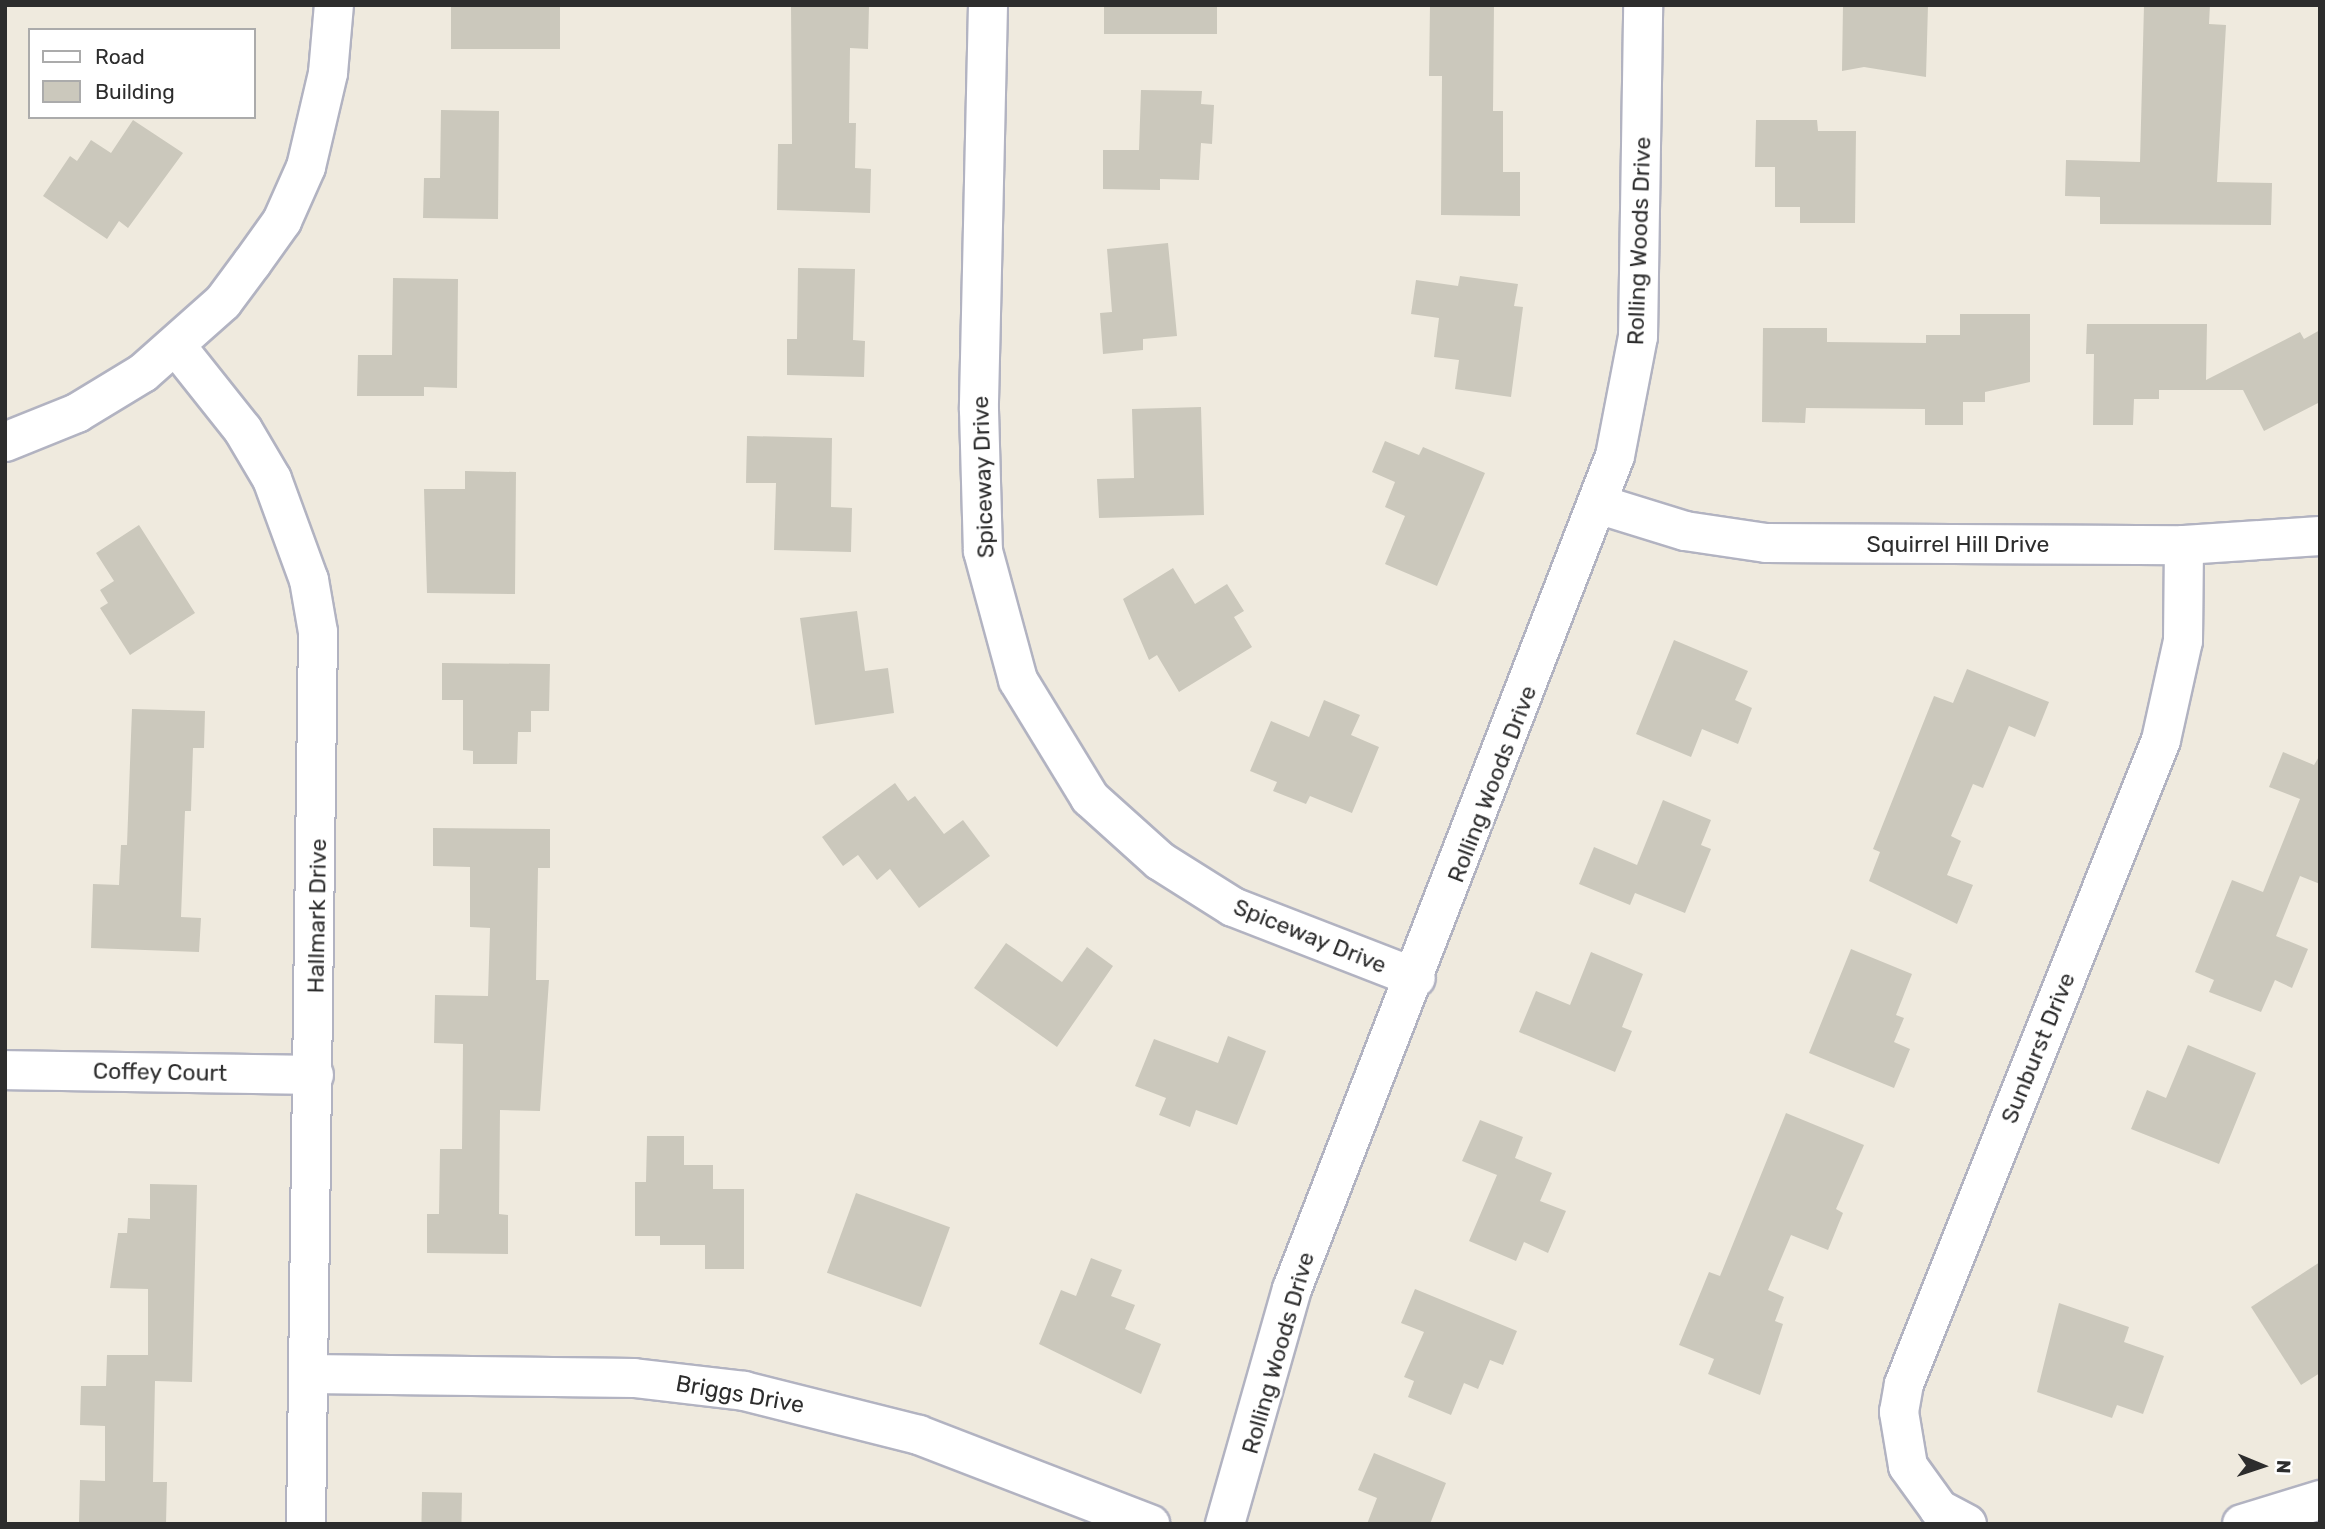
<!DOCTYPE html>
<style>
body{margin:0}
#map{position:relative;width:2325px;height:1529px;overflow:hidden;background:#efeade;font-family:Rubik,sans-serif}
div>[style]{position:absolute}
[style*='--x']{left:calc(var(--x)*1px);top:calc(var(--y)*1px);width:calc(var(--w)*1px);rotate:calc(var(--a)*1deg)}
.building>*{inset:0;background:#cbc8bc;transform-origin:0 0}
.roads{filter:drop-shadow(2px 0 #b2b3c1) drop-shadow(-2px 0 #b2b3c1) drop-shadow(0 2px #b2b3c1) drop-shadow(0 -2px #b2b3c1)}
.street>*{height:38px;margin:-19px;padding:0 19px;transform-origin:19px;border-radius:19px;background:#fff}
span{translate:-50% -50%;white-space:nowrap;text-align:center;line-height:1.15;-webkit-text-stroke:5px #fff;paint-order:stroke}
.street-label{font-size:23px;color:#2d2d2d}
.frame{position:absolute;inset:0;border:7px solid #2d2d2d;pointer-events:none}
.legend{position:absolute;left:28px;top:28px;width:228px;height:91px;box-sizing:border-box;background:#fff;border:2px solid #ababab;margin:0;padding:9px 12px;list-style:none;font-size:21px;color:#2d2d2d}
.legend li{display:flex;align-items:center;gap:14px;height:35px}
.legend b{width:35px;border:2px solid #ababab}
.north{position:absolute;left:2227px;top:1431px;width:70px;height:70px;-webkit-text-stroke:5px #fff;paint-order:stroke;rotate:92deg;font-size:19px;font-weight:700;line-height:28px;text-align:center;color:#2d2d2d}
.north::after{content:'';display:block;margin:auto;width:24px;height:32px;background:#2d2d2d;clip-path:polygon(50% 0,100% 100%,50% 72%,0 100%)}
</style>
<div id="map">
<div class="building">
<i style="left:451px;top:5px;width:109px;height:44px"></i>
<i style="clip-path:polygon(791px 5px,869px 6px,868px 49px,850px 48px,849px 123px,856px 123px,855px 168px,871px 169px,870px 213px,777px 210px,778px 144px,792px 144px)"></i>
<i style="left:1104px;top:5px;width:113px;height:29px"></i>
<i style="clip-path:polygon(1430px 5px,1494px 5px,1493px 111px,1503px 111px,1503px 172px,1520px 172px,1520px 216px,1441px 215px,1442px 76px,1429px 76px)"></i>
<i style="clip-path:polygon(1843px 5px,1928px 5px,1926px 77px,1864px 67px,1842px 71px)"></i>
<i style="clip-path:polygon(2144px 5px,2210px 5px,2209px 24px,2226px 25px,2217px 182px,2272px 183px,2271px 225px,2100px 224px,2100px 197px,2065px 196px,2066px 160px,2140px 162px)"></i>
<i style="clip-path:polygon(1141px 90px,1202px 91px,1201px 104px,1214px 105px,1212px 144px,1201px 143px,1199px 180px,1160px 179px,1160px 190px,1103px 189px,1103px 150px,1139px 150px)"></i>
<i style="clip-path:polygon(441px 110px,499px 111px,498px 219px,423px 218px,424px 178px,440px 178px)"></i>
<i style="clip-path:polygon(133px 120px,183px 153px,128px 228px,119px 221px,107px 239px,43px 196px,70px 156px,77px 161px,91px 140px,111px 153px)"></i>
<i style="clip-path:polygon(1756px 120px,1817px 120px,1818px 131px,1856px 131px,1855px 223px,1800px 223px,1800px 207px,1775px 207px,1775px 167px,1755px 167px)"></i>
<i style="clip-path:polygon(1168px 243px,1177px 336px,1143px 339px,1143px 350px,1103px 354px,1100px 313px,1112px 312px,1107px 249px)"></i>
<i style="clip-path:polygon(798px 268px,855px 269px,853px 340px,865px 341px,864px 377px,787px 375px,787px 339px,797px 339px)"></i>
<i style="clip-path:polygon(1460px 276px,1518px 284px,1514px 306px,1523px 307px,1511px 397px,1455px 389px,1459px 360px,1434px 357px,1439px 318px,1411px 314px,1416px 280px,1458px 286px)"></i>
<i style="clip-path:polygon(393px 278px,458px 279px,457px 388px,424px 387px,424px 396px,357px 396px,358px 355px,392px 355px)"></i>
<i style="clip-path:polygon(1960px 314px,2030px 314px,2030px 382px,1985px 392px,1985px 402px,1963px 402px,1963px 425px,1925px 425px,1925px 409px,1806px 408px,1805px 423px,1762px 422px,1763px 328px,1827px 328px,1827px 342px,1926px 343px,1926px 335px,1960px 335px)"></i>
<i style="clip-path:polygon(2087px 324px,2207px 324px,2206px 380px,2300px 332px,2304px 339px,2320px 330px,2320px 402px,2264px 431px,2243px 390px,2159px 390px,2159px 399px,2134px 399px,2133px 425px,2093px 425px,2094px 354px,2086px 354px)"></i>
<i style="clip-path:polygon(1201px 407px,1204px 515px,1099px 518px,1097px 479px,1134px 478px,1132px 409px)"></i>
<i style="clip-path:polygon(747px 436px,832px 438px,831px 507px,852px 508px,851px 552px,774px 550px,776px 483px,746px 483px)"></i>
<i style="clip-path:polygon(1385px 441px,1419px 455px,1423px 447px,1485px 473px,1437px 586px,1385px 564px,1405px 516px,1385px 507px,1395px 482px,1372px 472px)"></i>
<i style="clip-path:polygon(465px 471px,516px 472px,515px 594px,427px 593px,424px 489px,465px 489px)"></i>
<i style="clip-path:polygon(139px 525px,195px 613px,130px 655px,100px 608px,108px 603px,100px 590px,114px 581px,96px 553px)"></i>
<i style="clip-path:polygon(1173px 568px,1195px 604px,1227px 584px,1244px 611px,1234px 617px,1252px 647px,1179px 692px,1157px 655px,1149px 660px,1123px 599px)"></i>
<i style="clip-path:polygon(857px 611px,865px 671px,888px 668px,894px 713px,815px 725px,800px 618px)"></i>
<i style="clip-path:polygon(1674px 640px,1748px 671px,1735px 700px,1752px 708px,1738px 744px,1702px 729px,1691px 757px,1636px 734px)"></i>
<i style="clip-path:polygon(442px 663px,550px 664px,549px 711px,531px 711px,531px 732px,518px 732px,517px 764px,473px 764px,473px 751px,463px 750px,463px 700px,442px 700px)"></i>
<i style="clip-path:polygon(1967px 669px,2049px 702px,2035px 737px,2009px 726px,1983px 788px,1973px 784px,1951px 836px,1961px 841px,1947px 875px,1973px 885px,1957px 924px,1869px 881px,1880px 852px,1873px 849px,1934px 696px,1953px 703px)"></i>
<i style="clip-path:polygon(1324px 700px,1360px 715px,1351px 735px,1379px 747px,1352px 813px,1310px 796px,1306px 804px,1273px 791px,1277px 782px,1250px 771px,1271px 721px,1309px 737px)"></i>
<i style="clip-path:polygon(132px 709px,205px 711px,204px 748px,193px 748px,191px 811px,185px 811px,181px 917px,201px 918px,199px 952px,91px 948px,93px 884px,119px 885px,121px 845px,127px 845px)"></i>
<i style="clip-path:polygon(2283px 752px,2314px 765px,2320px 755px,2320px 884px,2300px 876px,2276px 936px,2308px 949px,2292px 988px,2275px 980px,2261px 1012px,2209px 992px,2214px 980px,2195px 972px,2232px 880px,2263px 892px,2300px 799px,2269px 787px)"></i>
<i style="clip-path:polygon(895px 783px,908px 801px,915px 796px,944px 834px,963px 820px,990px 856px,919px 908px,890px 869px,877px 880px,858px 855px,843px 866px,822px 837px)"></i>
<i style="clip-path:polygon(1663px 800px,1711px 820px,1701px 845px,1711px 849px,1685px 913px,1635px 893px,1630px 905px,1579px 884px,1594px 847px,1637px 865px)"></i>
<i style="clip-path:polygon(433px 828px,550px 829px,550px 868px,538px 868px,536px 980px,549px 980px,540px 1111px,500px 1110px,499px 1214px,508px 1215px,508px 1254px,427px 1253px,427px 1214px,439px 1214px,440px 1149px,462px 1149px,463px 1044px,434px 1043px,435px 995px,488px 996px,490px 928px,470px 927px,470px 867px,433px 866px)"></i>
<i style="clip-path:polygon(1006px 943px,1062px 982px,1087px 947px,1113px 966px,1057px 1047px,974px 988px)"></i>
<i style="clip-path:polygon(1851px 949px,1912px 974px,1896px 1015px,1904px 1018px,1894px 1042px,1910px 1049px,1894px 1088px,1809px 1053px)"></i>
<i style="clip-path:polygon(1591px 952px,1643px 974px,1622px 1027px,1632px 1031px,1615px 1072px,1519px 1032px,1536px 991px,1570px 1005px)"></i>
<i style="clip-path:polygon(1228px 1036px,1266px 1051px,1237px 1125px,1196px 1110px,1190px 1127px,1159px 1115px,1166px 1098px,1135px 1086px,1154px 1039px,1218px 1063px)"></i>
<i style="clip-path:polygon(2188px 1045px,2256px 1073px,2219px 1164px,2131px 1129px,2147px 1090px,2166px 1098px)"></i>
<i style="clip-path:polygon(1786px 1113px,1864px 1145px,1836px 1209px,1843px 1213px,1828px 1250px,1791px 1235px,1768px 1290px,1784px 1297px,1775px 1321px,1783px 1324px,1760px 1395px,1708px 1374px,1714px 1359px,1679px 1345px,1709px 1272px,1720px 1276px)"></i>
<i style="clip-path:polygon(1480px 1120px,1523px 1137px,1515px 1158px,1552px 1173px,1540px 1201px,1566px 1211px,1548px 1253px,1524px 1242px,1516px 1261px,1469px 1241px,1497px 1175px,1462px 1161px)"></i>
<i style="clip-path:polygon(647px 1136px,684px 1136px,684px 1165px,713px 1165px,713px 1189px,744px 1189px,744px 1269px,705px 1269px,705px 1245px,660px 1245px,660px 1236px,635px 1236px,635px 1182px,646px 1182px)"></i>
<i style="clip-path:polygon(150px 1184px,197px 1185px,192px 1382px,155px 1381px,153px 1482px,167px 1482px,166px 1524px,79px 1522px,80px 1480px,105px 1481px,105px 1426px,80px 1425px,81px 1386px,106px 1386px,107px 1355px,148px 1355px,148px 1289px,110px 1288px,118px 1233px,127px 1233px,128px 1218px,150px 1219px)"></i>
<i style="left:856px;top:1193px;width:100px;height:85px;rotate:20deg"></i>
<i style="clip-path:polygon(1091px 1258px,1122px 1270px,1111px 1296px,1135px 1305px,1125px 1329px,1161px 1344px,1141px 1394px,1039px 1344px,1061px 1290px,1076px 1296px)"></i>
<i style="clip-path:polygon(2320px 1262px,2320px 1373px,2301px 1385px,2251px 1307px)"></i>
<i style="clip-path:polygon(1415px 1289px,1517px 1331px,1503px 1365px,1490px 1360px,1478px 1389px,1464px 1383px,1451px 1415px,1408px 1397px,1414px 1381px,1404px 1377px,1424px 1332px,1401px 1323px)"></i>
<i style="clip-path:polygon(2059px 1303px,2129px 1327px,2124px 1342px,2164px 1356px,2143px 1414px,2117px 1405px,2112px 1418px,2037px 1392px)"></i>
<i style="clip-path:polygon(1374px 1453px,1446px 1483px,1430px 1524px,1367px 1524px,1377px 1498px,1358px 1490px)"></i>
<i style="left:422px;top:1492px;width:40px;height:32px;rotate:1deg"></i>
</div>
<div class="roads">
<div class="street">
<i style="--x:988;--y:5;--w:405;--a:91.3"></i>
<i style="--x:979;--y:410;--w:141;--a:88.4"></i>
<i style="--x:983;--y:551;--w:134;--a:74.8"></i>
<i style="--x:1018;--y:680;--w:138;--a:58.6"></i>
<i style="--x:1090;--y:798;--w:94;--a:42"></i>
<i style="--x:1160;--y:861;--w:86;--a:32.2"></i>
<i style="--x:1233;--y:907;--w:196;--a:21.2"></i>
<i style="--x:177;--y:347;--w:106;--a:51.5"></i>
<i style="--x:243;--y:430;--w:57;--a:59.4"></i>
<i style="--x:272;--y:479;--w:108;--a:69.9"></i>
<i style="--x:309;--y:580;--w:53;--a:80.2"></i>
<i style="--x:318;--y:632;--w:892;--a:90.77"></i>
<i style="--x:5;--y:442;--w:78;--a:-21.9"></i>
<i style="--x:77;--y:413;--w:77;--a:-31.2"></i>
<i style="--x:143;--y:373;--w:107;--a:-41.6"></i>
<i style="--x:223;--y:302;--w:49;--a:-53.4"></i>
<i style="--x:252;--y:263;--w:52;--a:-54.5"></i>
<i style="--x:282;--y:221;--w:59;--a:-66"></i>
<i style="--x:306;--y:167;--w:97;--a:-76.8"></i>
<i style="--x:328;--y:73;--w:68;--a:-85"></i>
<i style="--x:1601;--y:505;--w:88;--a:17.2"></i>
<i style="--x:1685;--y:531;--w:82;--a:8.4"></i>
<i style="--x:1766;--y:543;--w:418;--a:0.3"></i>
<i style="--x:2184;--y:545;--w:136;--a:-3.8"></i>
<i style="--x:5;--y:1070;--w:309;--a:0.9"></i>
<i style="--x:309;--y:1374;--w:325;--a:0.7"></i>
<i style="--x:634;--y:1378;--w:111;--a:6.7"></i>
<i style="--x:744;--y:1391;--w:180;--a:14.1"></i>
<i style="--x:919;--y:1435;--w:248;--a:21.1"></i>
<i style="--x:1225;--y:1524;--w:244;--a:-74.1"></i>
<i style="--x:1292;--y:1289;--w:893;--a:-68.81"></i>
<i style="--x:1615;--y:456;--w:121;--a:-79.1"></i>
<i style="--x:1638;--y:337;--w:332;--a:-89.1"></i>
<i style="--x:1967;--y:1524;--w:32;--a:-152"></i>
<i style="--x:1939;--y:1509;--w:53;--a:-125.8"></i>
<i style="--x:1908;--y:1466;--w:55;--a:-99.5"></i>
<i style="--x:1899;--y:1412;--w:28;--a:-80"></i>
<i style="--x:1904;--y:1384;--w:693;--a:-68.24"></i>
<i style="--x:2161;--y:740;--w:101;--a:-77.5"></i>
<i style="--x:2183;--y:641;--w:96;--a:-89.4"></i>
<i style="--x:2242;--y:1524;--w:82;--a:-17.1"></i>
</div>
</div>
<div class="street-label">
<span style="left:1639px;top:241px;rotate:-88deg">Rolling Woods Drive</span>
<span style="left:983px;top:477px;rotate:-92deg">Spiceway Drive</span>
<span style="left:1958px;top:544px">Squirrel Hill Drive</span>
<span style="left:1492px;top:784px;rotate:-69deg">Rolling Woods Drive</span>
<span style="left:317px;top:916px;rotate:-89deg">Hallmark Drive</span>
<span style="left:1310px;top:936px;rotate:22deg">Spiceway Drive</span>
<span style="left:2038px;top:1048px;rotate:-68deg">Sunburst Drive</span>
<span style="left:160px;top:1072px;rotate:1deg">Coffey Court</span>
<span style="left:1278px;top:1353px;rotate:-74deg">Rolling Woods Drive</span>
<span style="left:740px;top:1394px;rotate:10deg">Briggs Drive</span>
</div>
<div class="frame"></div>
<ul class="legend">
<li><b style="height:9px;background:#fff"></b>Road</li>
<li><b style="height:19px;background:#cbc8bc"></b>Building</li>
</ul>
<div class="north">N</div>
</div>
